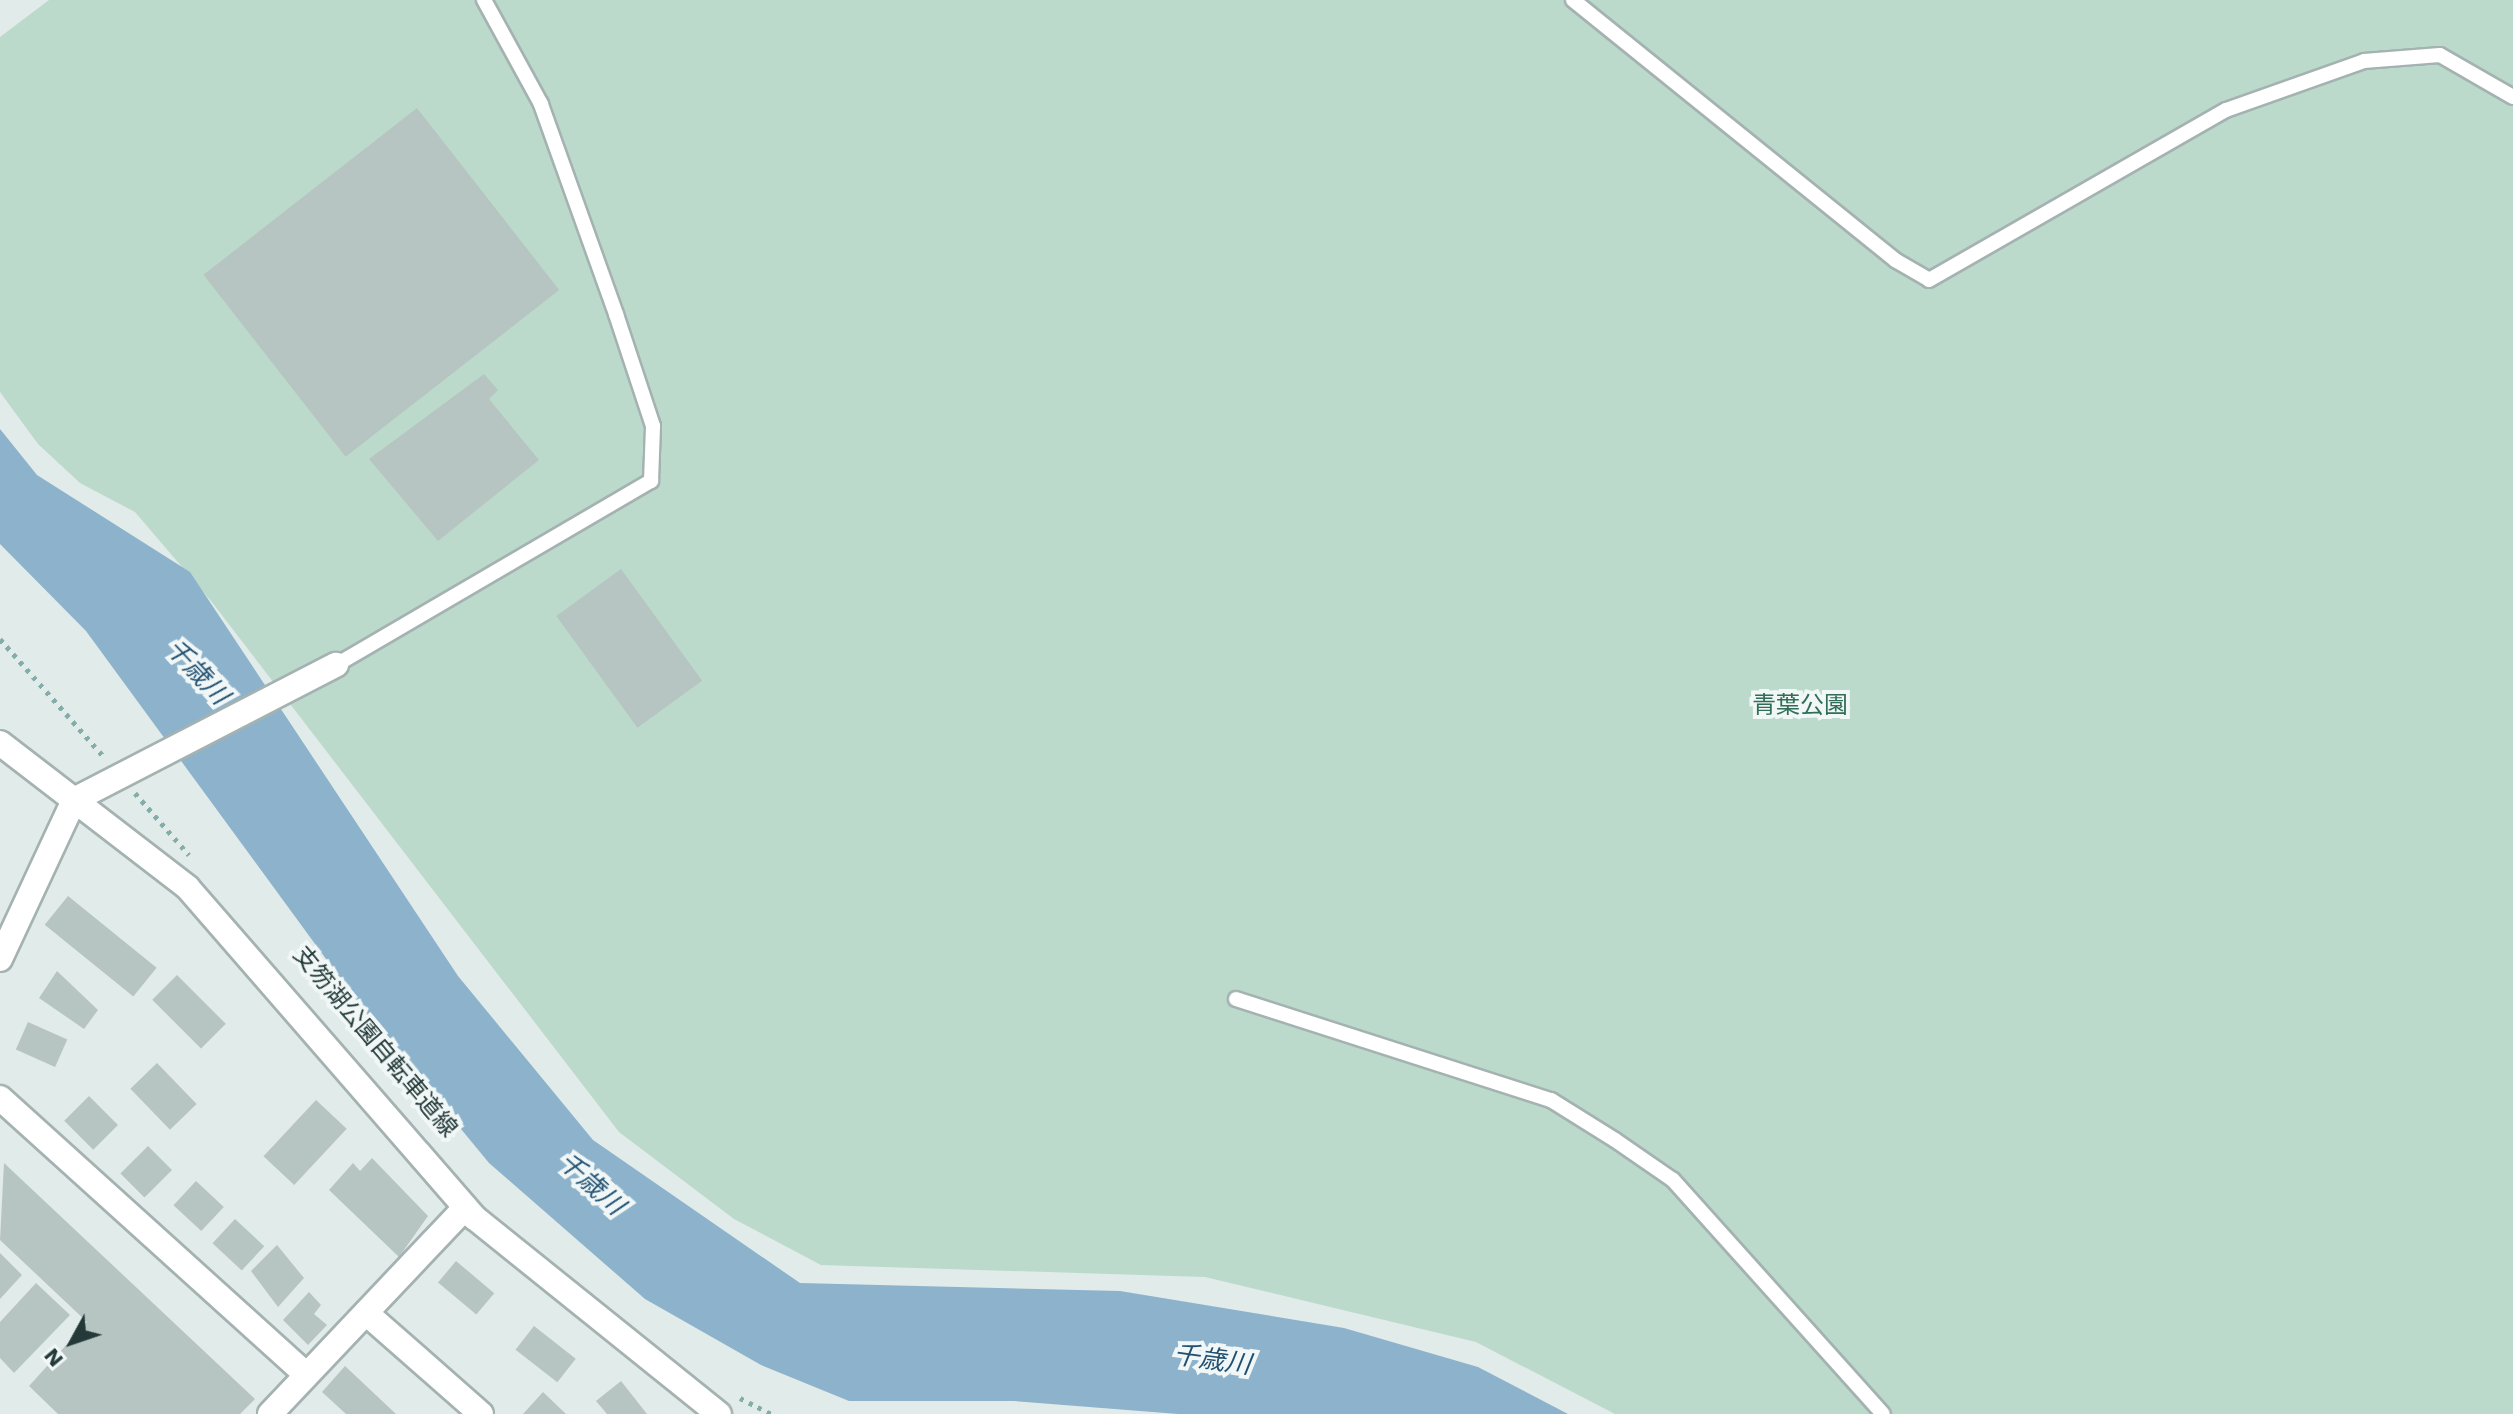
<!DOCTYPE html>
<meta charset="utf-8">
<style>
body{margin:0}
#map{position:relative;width:2513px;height:1414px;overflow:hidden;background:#e1ebe9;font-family:"Work Sans","Noto Sans JP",sans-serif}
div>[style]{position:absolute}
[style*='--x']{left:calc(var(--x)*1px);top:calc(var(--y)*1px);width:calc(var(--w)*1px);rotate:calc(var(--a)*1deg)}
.green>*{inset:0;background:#bbdacb}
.water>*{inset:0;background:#8db3cc}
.building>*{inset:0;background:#b7c5c2;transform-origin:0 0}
.path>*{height:5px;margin-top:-2.5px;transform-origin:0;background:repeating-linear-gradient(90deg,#84aca9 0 4px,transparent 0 10px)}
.roads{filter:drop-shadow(2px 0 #a4b2b1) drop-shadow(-2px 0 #a4b2b1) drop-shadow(0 2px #a4b2b1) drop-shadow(0 -2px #a4b2b1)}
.lane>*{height:14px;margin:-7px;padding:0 7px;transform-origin:7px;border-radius:7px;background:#fff}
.street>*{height:24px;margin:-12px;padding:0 12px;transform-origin:12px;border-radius:12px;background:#fff}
.secondary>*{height:24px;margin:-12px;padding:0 12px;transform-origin:12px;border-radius:12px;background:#fff}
span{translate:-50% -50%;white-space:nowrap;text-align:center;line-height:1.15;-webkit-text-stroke:8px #f1f7f6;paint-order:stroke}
.park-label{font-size:24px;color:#306e57}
.street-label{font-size:24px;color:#233a39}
.water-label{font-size:26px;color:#215172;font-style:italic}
.north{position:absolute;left:32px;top:1302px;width:80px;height:80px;-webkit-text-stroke:6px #f1f7f6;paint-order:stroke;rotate:230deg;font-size:22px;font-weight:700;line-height:32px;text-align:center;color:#233a39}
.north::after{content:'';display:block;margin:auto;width:28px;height:36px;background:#233a39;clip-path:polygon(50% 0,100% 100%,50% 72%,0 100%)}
</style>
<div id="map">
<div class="green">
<i style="clip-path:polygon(49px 0,2513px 0,2513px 1414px,1615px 1414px,1476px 1342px,1205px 1277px,821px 1265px,734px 1219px,619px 1132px,211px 601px,135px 512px,80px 483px,38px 444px,0 392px,0 37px)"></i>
</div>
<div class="water">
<i style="clip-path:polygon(0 429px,37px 475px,190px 572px,458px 976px,593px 1140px,800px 1283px,1120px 1291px,1344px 1328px,1478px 1367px,1568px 1414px,1178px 1414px,1014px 1401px,849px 1401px,761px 1365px,645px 1299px,489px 1163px,367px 1015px,86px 631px,0 544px)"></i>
</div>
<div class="building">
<i style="left:417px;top:108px;width:231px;height:271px;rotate:52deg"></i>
<i style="clip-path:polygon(484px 374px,498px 390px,489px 399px,539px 460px,438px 541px,369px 459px)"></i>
<i style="left:621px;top:569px;width:138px;height:80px;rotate:54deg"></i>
<i style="left:68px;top:896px;width:114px;height:37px;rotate:39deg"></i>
<i style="clip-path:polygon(57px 971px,98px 1010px,84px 1029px,39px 998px)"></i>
<i style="left:177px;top:975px;width:69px;height:35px;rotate:45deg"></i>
<i style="left:28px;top:1022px;width:43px;height:30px;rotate:24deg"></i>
<i style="left:157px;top:1063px;width:57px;height:37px;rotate:46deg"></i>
<i style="left:89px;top:1096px;width:41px;height:35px;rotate:45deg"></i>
<i style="left:316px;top:1100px;width:42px;height:77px;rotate:43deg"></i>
<i style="left:148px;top:1146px;width:34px;height:39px;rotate:45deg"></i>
<i style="clip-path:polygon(372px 1158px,428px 1216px,399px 1257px,329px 1190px,353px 1163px,360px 1171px)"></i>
<i style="clip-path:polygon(4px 1163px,255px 1399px,240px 1414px,58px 1414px,29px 1386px,87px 1322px,0 1240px)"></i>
<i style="left:196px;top:1181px;width:38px;height:33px;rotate:43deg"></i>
<i style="left:235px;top:1219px;width:40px;height:33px;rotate:43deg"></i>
<i style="clip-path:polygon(277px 1245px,304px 1278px,278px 1307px,251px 1271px)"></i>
<i style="clip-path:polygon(0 1253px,22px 1275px,0 1299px)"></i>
<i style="left:456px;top:1261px;width:50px;height:28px;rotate:40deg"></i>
<i style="clip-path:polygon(36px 1283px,70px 1315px,14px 1373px,0 1358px,0 1322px)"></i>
<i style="clip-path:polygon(309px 1292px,321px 1305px,314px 1314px,327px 1325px,308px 1345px,283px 1320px)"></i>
<i style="left:534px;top:1326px;width:53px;height:30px;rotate:38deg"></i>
<i style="clip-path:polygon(345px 1366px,396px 1414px,346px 1414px,322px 1392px)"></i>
<i style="clip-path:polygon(621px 1381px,647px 1414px,607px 1414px,596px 1401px)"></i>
<i style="clip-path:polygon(543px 1392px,566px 1414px,523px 1414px)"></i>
</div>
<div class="path">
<i style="--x:0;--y:639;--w:159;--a:48.6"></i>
<i style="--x:135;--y:793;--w:82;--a:48.9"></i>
<i style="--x:740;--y:1398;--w:35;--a:27"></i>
</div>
<div class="roads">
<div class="lane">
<i style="--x:1573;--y:0;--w:414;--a:38.9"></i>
<i style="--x:1895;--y:260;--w:39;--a:30"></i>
<i style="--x:1929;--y:280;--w:342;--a:-29.8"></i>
<i style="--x:2226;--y:110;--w:146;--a:-19.5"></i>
<i style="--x:2364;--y:61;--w:76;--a:-4.5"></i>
<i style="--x:2440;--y:55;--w:84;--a:29.9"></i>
<i style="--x:336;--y:665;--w:365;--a:-30.3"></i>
<i style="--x:651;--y:481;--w:55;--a:-87.9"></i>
<i style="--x:653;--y:426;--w:118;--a:-108.3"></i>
<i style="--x:616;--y:314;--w:223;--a:-109.7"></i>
<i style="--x:541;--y:104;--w:119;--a:-118.7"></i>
<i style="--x:1236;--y:999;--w:331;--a:17.8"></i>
<i style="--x:1551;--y:1100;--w:75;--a:32"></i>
<i style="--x:1615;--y:1140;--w:70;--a:34.6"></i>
<i style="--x:1673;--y:1180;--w:314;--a:48.1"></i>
</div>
<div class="street">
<i style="--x:74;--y:800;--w:295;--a:-27.3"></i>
<i style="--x:0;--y:1098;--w:413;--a:42.1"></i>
<i style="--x:366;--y:1313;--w:153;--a:41.3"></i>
<i style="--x:270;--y:1414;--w:284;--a:-46.6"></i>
</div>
<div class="secondary">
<i style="--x:0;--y:743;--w:237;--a:37.6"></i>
<i style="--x:188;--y:888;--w:437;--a:49"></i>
<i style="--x:475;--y:1218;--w:313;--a:38.8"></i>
<i style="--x:0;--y:959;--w:175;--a:-65"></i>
</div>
</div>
<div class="park-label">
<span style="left:1800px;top:706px">青葉公園</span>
</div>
<div class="street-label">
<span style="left:375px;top:1042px;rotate:50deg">支笏湖公園自転車道線</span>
</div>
<div class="water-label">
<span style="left:197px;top:672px;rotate:47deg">千歳川</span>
<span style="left:591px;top:1184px;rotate:42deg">千歳川</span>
<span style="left:1212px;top:1360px;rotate:8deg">千歳川</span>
</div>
<div class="north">N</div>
</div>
